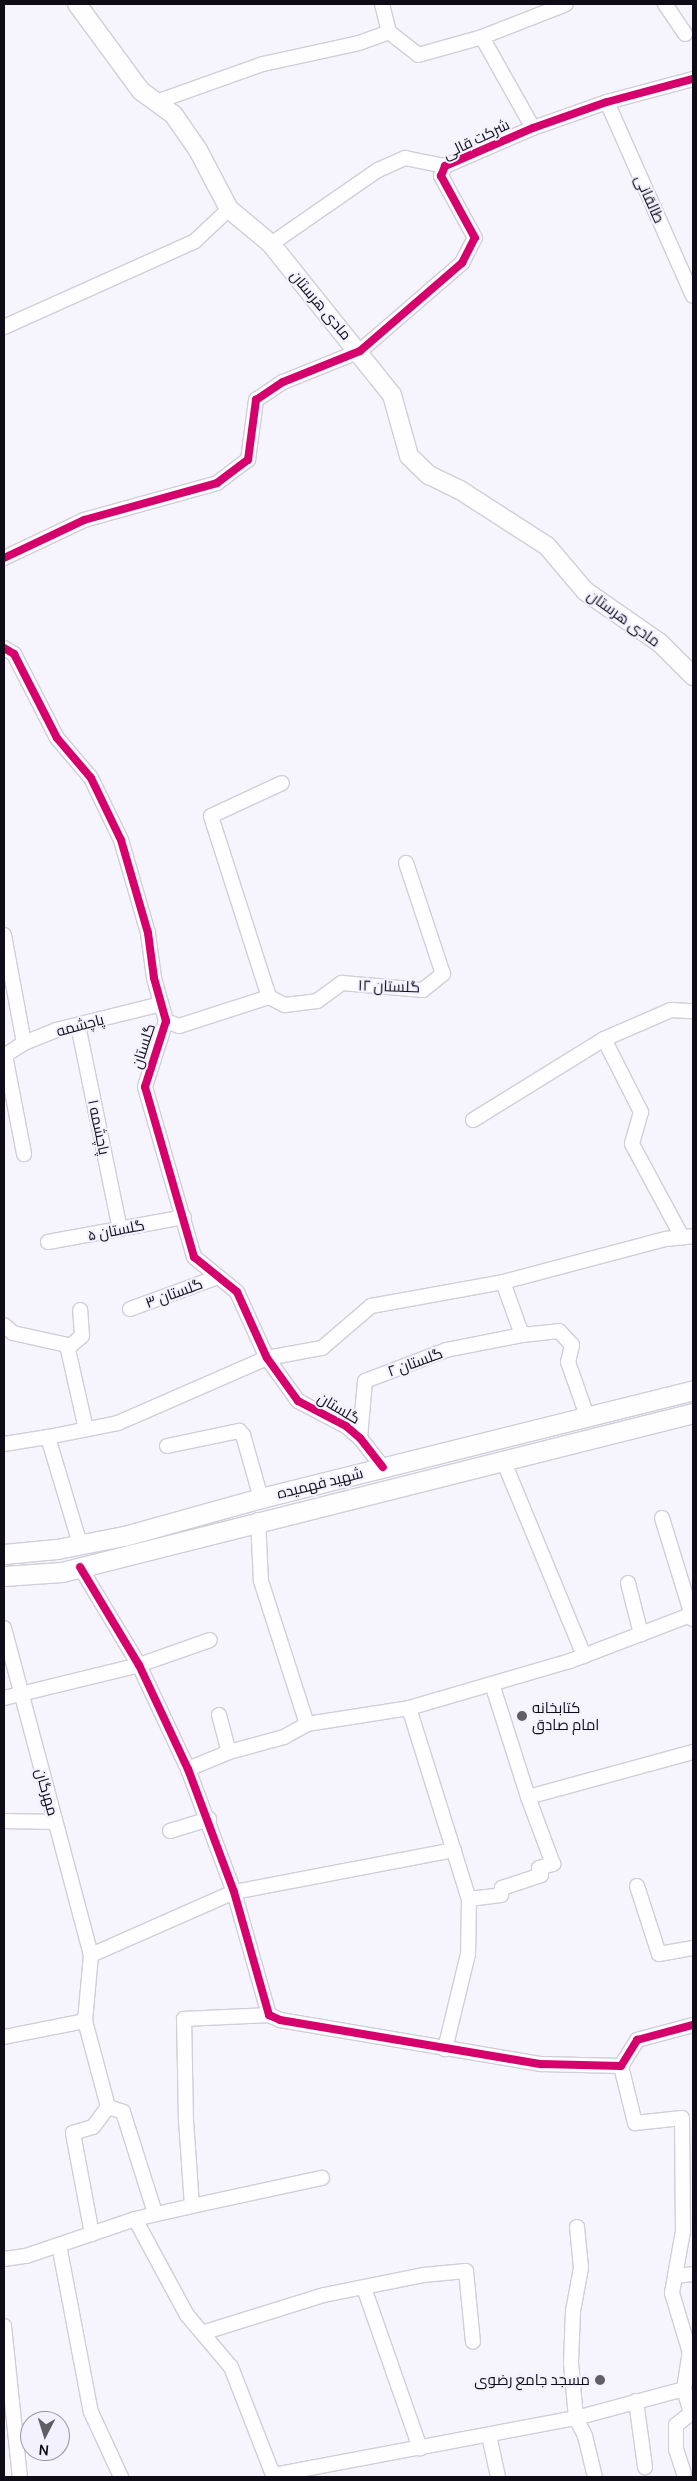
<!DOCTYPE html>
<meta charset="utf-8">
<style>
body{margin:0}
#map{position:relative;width:697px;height:2481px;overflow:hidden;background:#f6f4fc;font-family:Manrope,Cairo,sans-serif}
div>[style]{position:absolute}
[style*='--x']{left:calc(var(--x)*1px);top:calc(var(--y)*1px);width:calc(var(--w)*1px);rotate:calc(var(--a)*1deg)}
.roads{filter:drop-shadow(1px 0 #d1ced8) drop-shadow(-1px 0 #d1ced8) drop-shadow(0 1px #d1ced8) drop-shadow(0 -1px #d1ced8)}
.minor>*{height:14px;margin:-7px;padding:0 7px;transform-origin:7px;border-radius:7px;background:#fefdff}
.tertiary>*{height:18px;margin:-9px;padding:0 9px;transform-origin:9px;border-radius:9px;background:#fefdff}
.secondary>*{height:19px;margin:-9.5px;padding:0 9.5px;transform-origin:9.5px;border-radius:9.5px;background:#fefdff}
.cycleway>*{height:8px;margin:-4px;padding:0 4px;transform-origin:4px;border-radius:4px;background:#d6006c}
.dots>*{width:14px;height:14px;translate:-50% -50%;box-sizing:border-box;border:2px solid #f4f1ff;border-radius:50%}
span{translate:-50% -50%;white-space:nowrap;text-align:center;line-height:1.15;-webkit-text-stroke:4px #f4f1ff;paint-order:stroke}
.street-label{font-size:15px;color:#0f0c17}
.poi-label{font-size:15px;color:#0f0c17}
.left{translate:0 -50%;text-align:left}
.right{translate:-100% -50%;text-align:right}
.frame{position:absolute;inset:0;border:5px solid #0f0c17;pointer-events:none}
.north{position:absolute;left:20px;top:2411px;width:50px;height:50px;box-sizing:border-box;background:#f4f1ff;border:1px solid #9895a2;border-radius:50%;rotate:185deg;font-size:14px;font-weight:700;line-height:20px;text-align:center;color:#0f0c17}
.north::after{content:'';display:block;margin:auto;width:18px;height:22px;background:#605d67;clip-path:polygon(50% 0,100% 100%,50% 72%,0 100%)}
</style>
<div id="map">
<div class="roads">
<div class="minor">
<i style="--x:382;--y:4;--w:29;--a:76"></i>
<i style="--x:389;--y:32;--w:37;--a:38"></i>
<i style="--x:418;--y:55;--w:66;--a:-15.7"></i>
<i style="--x:665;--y:4;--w:36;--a:56"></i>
<i style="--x:156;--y:102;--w:114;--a:-19.6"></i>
<i style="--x:263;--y:64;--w:98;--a:-12.3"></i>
<i style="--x:359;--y:43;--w:32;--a:-20"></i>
<i style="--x:607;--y:102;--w:212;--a:66.1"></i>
<i style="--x:533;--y:128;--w:104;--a:-119.3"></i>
<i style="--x:482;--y:37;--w:90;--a:-21.4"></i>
<i style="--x:271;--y:244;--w:130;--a:-34.7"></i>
<i style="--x:378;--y:170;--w:30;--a:-24"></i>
<i style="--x:405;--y:158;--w:41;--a:11.3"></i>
<i style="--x:4;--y:327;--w:209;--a:-24.2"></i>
<i style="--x:195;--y:241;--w:47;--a:-43.3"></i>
<i style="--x:4;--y:558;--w:89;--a:-25.4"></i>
<i style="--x:84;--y:520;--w:138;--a:-15.5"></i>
<i style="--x:217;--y:483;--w:39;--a:-37"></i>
<i style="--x:248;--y:460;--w:61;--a:-82.4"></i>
<i style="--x:256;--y:400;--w:32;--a:-34"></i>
<i style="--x:283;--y:382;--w:83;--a:-21.9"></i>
<i style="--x:360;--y:351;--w:135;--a:-40.8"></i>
<i style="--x:462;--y:263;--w:28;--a:-63"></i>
<i style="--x:475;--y:238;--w:71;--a:-118.7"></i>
<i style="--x:441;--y:176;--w:11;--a:-68"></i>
<i style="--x:445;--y:166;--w:96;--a:-23.4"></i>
<i style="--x:533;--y:128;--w:78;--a:-19.4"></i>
<i style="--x:607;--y:102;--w:89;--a:-15"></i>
<i style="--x:4;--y:648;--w:12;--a:31"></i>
<i style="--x:14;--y:654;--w:94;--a:62.9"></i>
<i style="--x:57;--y:738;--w:52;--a:49.6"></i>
<i style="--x:91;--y:778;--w:69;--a:64.2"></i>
<i style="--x:121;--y:840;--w:97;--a:73.8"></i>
<i style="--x:148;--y:933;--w:45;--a:82.4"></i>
<i style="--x:154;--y:978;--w:45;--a:74.4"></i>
<i style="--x:166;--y:1021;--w:69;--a:107.7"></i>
<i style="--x:145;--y:1087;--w:177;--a:73.9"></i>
<i style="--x:194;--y:1257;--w:55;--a:39.1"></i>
<i style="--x:237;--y:1292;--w:72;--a:65.6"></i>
<i style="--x:267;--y:1358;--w:53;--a:54.2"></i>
<i style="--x:298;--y:1401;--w:54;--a:27.5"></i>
<i style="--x:346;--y:1426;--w:18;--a:41"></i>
<i style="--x:360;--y:1438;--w:37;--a:52"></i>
<i style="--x:4;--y:935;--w:110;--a:79.5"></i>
<i style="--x:269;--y:997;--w:190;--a:-107.8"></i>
<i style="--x:211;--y:816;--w:78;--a:-24.9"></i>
<i style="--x:166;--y:1021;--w:14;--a:21"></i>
<i style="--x:179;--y:1026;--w:95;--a:-17.9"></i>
<i style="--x:269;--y:997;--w:18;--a:27"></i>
<i style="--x:285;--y:1005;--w:32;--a:-7"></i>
<i style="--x:317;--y:1001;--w:31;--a:-36"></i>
<i style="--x:342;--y:983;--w:81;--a:4.9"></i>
<i style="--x:423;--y:990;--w:26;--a:-39"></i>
<i style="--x:443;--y:974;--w:117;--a:-108.4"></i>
<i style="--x:78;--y:1025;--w:208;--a:78.4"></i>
<i style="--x:604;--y:1039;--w:82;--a:63.1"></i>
<i style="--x:641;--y:1112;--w:33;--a:106"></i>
<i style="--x:632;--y:1144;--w:106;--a:61.7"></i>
<i style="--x:5;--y:1055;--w:101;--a:79.1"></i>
<i style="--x:4;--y:1056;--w:24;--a:-33"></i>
<i style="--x:24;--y:1043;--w:35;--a:-22"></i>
<i style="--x:56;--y:1030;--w:108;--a:-13.9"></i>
<i style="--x:473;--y:1120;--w:154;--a:-31.7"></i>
<i style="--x:604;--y:1039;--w:73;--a:-23.4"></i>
<i style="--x:671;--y:1010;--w:22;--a:3"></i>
<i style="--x:48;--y:1242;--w:138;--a:-10.4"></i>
<i style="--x:503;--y:1282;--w:56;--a:70.3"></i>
<i style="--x:522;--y:1335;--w:37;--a:-6"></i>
<i style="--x:559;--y:1331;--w:19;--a:47"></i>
<i style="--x:572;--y:1345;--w:17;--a:103"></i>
<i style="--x:568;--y:1362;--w:57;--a:70.6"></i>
<i style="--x:130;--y:1309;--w:94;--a:-20"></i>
<i style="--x:4;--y:1325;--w:12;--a:42"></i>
<i style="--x:13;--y:1333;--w:55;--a:12.5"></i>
<i style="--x:67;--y:1345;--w:86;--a:77.3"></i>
<i style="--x:68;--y:1348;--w:18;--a:-41"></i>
<i style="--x:82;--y:1336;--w:26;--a:-94"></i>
<i style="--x:360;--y:1438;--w:57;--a:-85"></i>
<i style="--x:365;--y:1381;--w:87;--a:-20.9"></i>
<i style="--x:446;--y:1350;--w:77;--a:-11.2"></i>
<i style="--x:4;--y:1444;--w:45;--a:-9"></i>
<i style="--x:167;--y:1446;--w:74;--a:-11.8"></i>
<i style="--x:239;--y:1431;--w:6;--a:45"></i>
<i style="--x:243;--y:1435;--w:66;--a:74.1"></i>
<i style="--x:503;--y:1460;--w:212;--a:67.5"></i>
<i style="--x:662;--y:1518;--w:106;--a:72.9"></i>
<i style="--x:258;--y:1520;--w:61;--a:87.2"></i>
<i style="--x:261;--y:1581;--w:150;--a:72.2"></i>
<i style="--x:80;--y:1544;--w:112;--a:-106.7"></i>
<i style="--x:48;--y:1437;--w:71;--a:-11.3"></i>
<i style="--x:118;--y:1423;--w:163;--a:-23.6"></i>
<i style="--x:267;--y:1358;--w:56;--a:-10.3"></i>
<i style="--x:322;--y:1348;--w:65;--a:-40.6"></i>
<i style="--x:371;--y:1306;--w:134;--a:-10.3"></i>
<i style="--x:503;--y:1282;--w:169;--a:-14.8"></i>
<i style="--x:666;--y:1239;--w:27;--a:-6"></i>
<i style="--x:80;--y:1567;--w:114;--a:59"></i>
<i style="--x:139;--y:1665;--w:115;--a:64.8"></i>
<i style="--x:188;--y:1769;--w:131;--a:69.5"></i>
<i style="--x:234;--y:1892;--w:128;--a:74.1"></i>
<i style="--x:269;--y:2015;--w:12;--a:24"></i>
<i style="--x:280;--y:2020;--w:265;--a:9.6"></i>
<i style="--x:541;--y:2064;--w:80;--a:1.4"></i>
<i style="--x:621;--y:2066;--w:31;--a:-58"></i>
<i style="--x:637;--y:2040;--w:58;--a:-15"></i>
<i style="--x:628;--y:1583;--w:53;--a:75.7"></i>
<i style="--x:4;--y:1628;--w:338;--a:75.1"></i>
<i style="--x:492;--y:1684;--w:119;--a:72.3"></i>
<i style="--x:528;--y:1797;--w:171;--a:-15.3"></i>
<i style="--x:4;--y:1698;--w:139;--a:-13.7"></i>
<i style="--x:139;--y:1665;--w:75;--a:-19.4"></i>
<i style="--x:409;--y:1708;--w:200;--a:72.6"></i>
<i style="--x:469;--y:1899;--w:55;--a:91"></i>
<i style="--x:468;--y:1954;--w:98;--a:103.6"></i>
<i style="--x:219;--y:1715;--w:38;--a:75"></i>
<i style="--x:188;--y:1769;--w:44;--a:-22.5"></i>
<i style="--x:229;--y:1752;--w:57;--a:-15.3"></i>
<i style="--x:284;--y:1737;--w:26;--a:-29"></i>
<i style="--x:307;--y:1724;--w:103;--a:-8.9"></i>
<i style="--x:409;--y:1708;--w:168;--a:-16.3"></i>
<i style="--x:570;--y:1661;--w:132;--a:-20.9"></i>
<i style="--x:4;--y:1821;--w:51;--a:1.1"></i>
<i style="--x:170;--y:1831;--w:41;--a:-17.1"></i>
<i style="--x:637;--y:1886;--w:71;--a:72.1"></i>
<i style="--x:659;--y:1954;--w:35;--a:-10"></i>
<i style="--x:469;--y:1899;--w:32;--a:-7"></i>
<i style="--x:501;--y:1895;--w:7;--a:-82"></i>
<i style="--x:502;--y:1888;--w:41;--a:-18.4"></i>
<i style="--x:541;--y:1875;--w:7;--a:-106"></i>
<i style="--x:539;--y:1868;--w:15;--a:-16"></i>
<i style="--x:553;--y:1864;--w:72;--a:-110.5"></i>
<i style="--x:85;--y:2021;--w:89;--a:75"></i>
<i style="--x:108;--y:2107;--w:16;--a:18"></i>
<i style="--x:123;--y:2112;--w:106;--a:72.4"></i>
<i style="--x:4;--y:2037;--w:83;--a:-11.2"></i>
<i style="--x:85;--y:2021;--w:66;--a:-84.8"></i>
<i style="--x:91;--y:1955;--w:156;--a:-23.8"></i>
<i style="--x:234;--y:1892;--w:224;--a:-10.8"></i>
<i style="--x:621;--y:2066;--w:59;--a:76.2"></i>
<i style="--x:635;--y:2123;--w:47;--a:-6.1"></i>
<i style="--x:682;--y:2118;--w:113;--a:89.5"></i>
<i style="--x:683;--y:2231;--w:63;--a:100.1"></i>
<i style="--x:672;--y:2293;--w:63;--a:73.3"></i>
<i style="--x:192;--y:2206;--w:133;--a:-12.2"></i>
<i style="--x:135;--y:2219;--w:109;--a:61.6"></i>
<i style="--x:187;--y:2315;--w:68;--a:49.8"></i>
<i style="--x:231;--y:2367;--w:116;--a:68.7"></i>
<i style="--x:273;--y:2475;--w:308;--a:-10.7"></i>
<i style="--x:576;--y:2418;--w:112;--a:-15"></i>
<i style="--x:684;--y:2389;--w:36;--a:-81"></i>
<i style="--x:690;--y:2353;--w:3;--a:0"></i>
<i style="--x:577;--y:2227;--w:41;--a:84.4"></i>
<i style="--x:581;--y:2268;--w:44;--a:100.5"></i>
<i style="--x:573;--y:2311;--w:52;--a:92.2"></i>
<i style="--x:571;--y:2363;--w:55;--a:84.8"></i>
<i style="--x:576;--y:2418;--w:20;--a:63"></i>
<i style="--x:585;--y:2436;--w:42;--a:76.3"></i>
<i style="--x:92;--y:2234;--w:103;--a:-100.7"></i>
<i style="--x:73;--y:2133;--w:21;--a:-17"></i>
<i style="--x:93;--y:2127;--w:25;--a:-53"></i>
<i style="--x:59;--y:2245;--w:170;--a:79.2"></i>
<i style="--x:91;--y:2412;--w:72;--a:65.2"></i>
<i style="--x:4;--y:2259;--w:22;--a:-8"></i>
<i style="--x:26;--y:2256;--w:115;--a:-18.7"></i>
<i style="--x:135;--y:2219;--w:58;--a:-12.8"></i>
<i style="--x:192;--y:2206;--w:85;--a:-94"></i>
<i style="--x:186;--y:2121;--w:102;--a:-91.1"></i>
<i style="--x:184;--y:2019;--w:85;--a:-2.7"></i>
<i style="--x:675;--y:2276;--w:18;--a:-6"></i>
<i style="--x:364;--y:2288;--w:170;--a:70.7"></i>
<i style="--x:4;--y:2326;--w:152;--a:84"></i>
<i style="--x:202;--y:2333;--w:128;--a:-17.3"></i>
<i style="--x:324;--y:2295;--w:101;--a:-11.4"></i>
<i style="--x:423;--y:2275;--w:43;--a:-5.3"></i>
<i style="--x:466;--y:2271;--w:71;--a:84.4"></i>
<i style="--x:684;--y:2389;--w:25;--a:74"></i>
<i style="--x:691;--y:2413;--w:19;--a:141"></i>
<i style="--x:676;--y:2425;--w:24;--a:90"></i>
<i style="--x:676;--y:2449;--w:25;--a:72"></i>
<i style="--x:636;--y:2401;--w:67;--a:82.2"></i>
<i style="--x:489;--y:2435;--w:43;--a:77.9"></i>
</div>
<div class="tertiary">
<i style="--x:77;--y:4;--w:108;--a:53.7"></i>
<i style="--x:141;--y:91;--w:39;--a:36"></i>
<i style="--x:173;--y:114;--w:44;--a:55.2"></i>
<i style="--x:198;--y:150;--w:67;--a:62.3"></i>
<i style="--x:229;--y:209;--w:55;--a:39.8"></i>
<i style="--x:271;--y:244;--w:193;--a:51.3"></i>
<i style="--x:392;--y:395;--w:63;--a:74.4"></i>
<i style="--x:409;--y:456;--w:28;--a:44"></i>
<i style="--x:429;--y:475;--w:34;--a:26"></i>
<i style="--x:460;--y:490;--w:103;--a:32.8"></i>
<i style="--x:547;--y:546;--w:59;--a:49.8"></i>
<i style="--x:585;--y:591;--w:91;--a:34.7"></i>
<i style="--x:660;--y:643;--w:47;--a:45"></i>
</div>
<div class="secondary">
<i style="--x:4;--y:1554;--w:53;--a:-5.4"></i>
<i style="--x:57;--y:1549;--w:68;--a:-11"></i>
<i style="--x:124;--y:1536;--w:142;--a:-15.5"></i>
<i style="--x:261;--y:1498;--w:445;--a:-14"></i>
<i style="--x:4;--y:1576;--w:58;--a:-3.9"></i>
<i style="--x:62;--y:1572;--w:651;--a:-14.14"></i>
</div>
</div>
<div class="cycleway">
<i style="--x:4;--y:558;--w:89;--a:-25.4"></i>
<i style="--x:84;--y:520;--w:138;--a:-15.5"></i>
<i style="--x:217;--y:483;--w:39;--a:-37"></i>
<i style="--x:248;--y:460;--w:61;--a:-82.4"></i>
<i style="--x:256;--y:400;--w:32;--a:-34"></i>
<i style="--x:283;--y:382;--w:83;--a:-21.9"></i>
<i style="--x:360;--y:351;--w:135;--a:-40.8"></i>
<i style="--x:462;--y:263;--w:28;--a:-63"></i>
<i style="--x:475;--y:238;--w:71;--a:-118.7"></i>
<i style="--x:441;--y:176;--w:11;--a:-68"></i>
<i style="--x:445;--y:166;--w:96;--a:-23.4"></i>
<i style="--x:533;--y:128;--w:78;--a:-19.4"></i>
<i style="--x:607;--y:102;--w:89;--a:-15"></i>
<i style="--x:4;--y:648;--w:12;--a:31"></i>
<i style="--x:14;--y:654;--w:94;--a:62.9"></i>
<i style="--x:57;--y:738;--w:52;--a:49.6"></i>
<i style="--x:91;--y:778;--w:69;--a:64.2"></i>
<i style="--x:121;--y:840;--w:97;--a:73.8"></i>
<i style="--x:148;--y:933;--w:45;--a:82.4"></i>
<i style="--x:154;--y:978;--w:45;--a:74.4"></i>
<i style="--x:166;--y:1021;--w:69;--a:107.7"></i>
<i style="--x:145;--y:1087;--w:177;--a:73.9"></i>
<i style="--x:194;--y:1257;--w:55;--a:39.1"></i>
<i style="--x:237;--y:1292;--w:72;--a:65.6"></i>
<i style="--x:267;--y:1358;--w:53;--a:54.2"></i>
<i style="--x:298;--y:1401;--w:54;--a:27.5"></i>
<i style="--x:346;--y:1426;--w:18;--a:41"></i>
<i style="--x:360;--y:1438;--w:37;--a:52"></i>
<i style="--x:80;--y:1567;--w:114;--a:59"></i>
<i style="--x:139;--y:1665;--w:115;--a:64.8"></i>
<i style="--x:188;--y:1769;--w:131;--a:69.5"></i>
<i style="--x:234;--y:1892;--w:128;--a:74.1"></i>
<i style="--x:269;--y:2015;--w:12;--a:24"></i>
<i style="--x:280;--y:2020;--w:265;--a:9.6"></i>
<i style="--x:541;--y:2064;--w:80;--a:1.4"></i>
<i style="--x:621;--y:2066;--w:31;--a:-58"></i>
<i style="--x:637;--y:2040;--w:58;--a:-15"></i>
</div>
<div class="dots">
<i style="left:522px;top:1716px;background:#605d67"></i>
<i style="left:600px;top:2380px;background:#605d67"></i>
</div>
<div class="street-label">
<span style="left:476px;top:139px;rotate:-26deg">شرکت قالی</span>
<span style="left:650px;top:199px;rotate:66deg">طالقانی</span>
<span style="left:321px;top:305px;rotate:50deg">مادی هرستان</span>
<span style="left:624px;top:618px;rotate:36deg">مادی هرستان</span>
<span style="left:389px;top:986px;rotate:2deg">گلستان ۱۲</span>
<span style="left:80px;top:1025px;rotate:-15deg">پاچشمه</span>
<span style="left:143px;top:1046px;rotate:-72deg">گلستان</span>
<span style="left:99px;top:1127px;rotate:78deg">پاچشمه ۱</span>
<span style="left:116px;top:1230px;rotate:-11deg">گلستان ۵</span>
<span style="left:174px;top:1293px;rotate:-20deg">گلستان ۳</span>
<span style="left:415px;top:1362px;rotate:-20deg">گلستان ۲</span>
<span style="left:339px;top:1408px;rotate:31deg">گلستان</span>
<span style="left:320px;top:1483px;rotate:-14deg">شهید فهمیده</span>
<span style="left:47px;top:1792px;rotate:74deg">مهرگان</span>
</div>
<div class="poi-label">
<span class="left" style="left:532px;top:1716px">کتابخانه<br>امام صادق</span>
<span class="right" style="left:590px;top:2380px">مسجد جامع رضوی</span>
</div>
<div class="frame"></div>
<div class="north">N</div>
</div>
